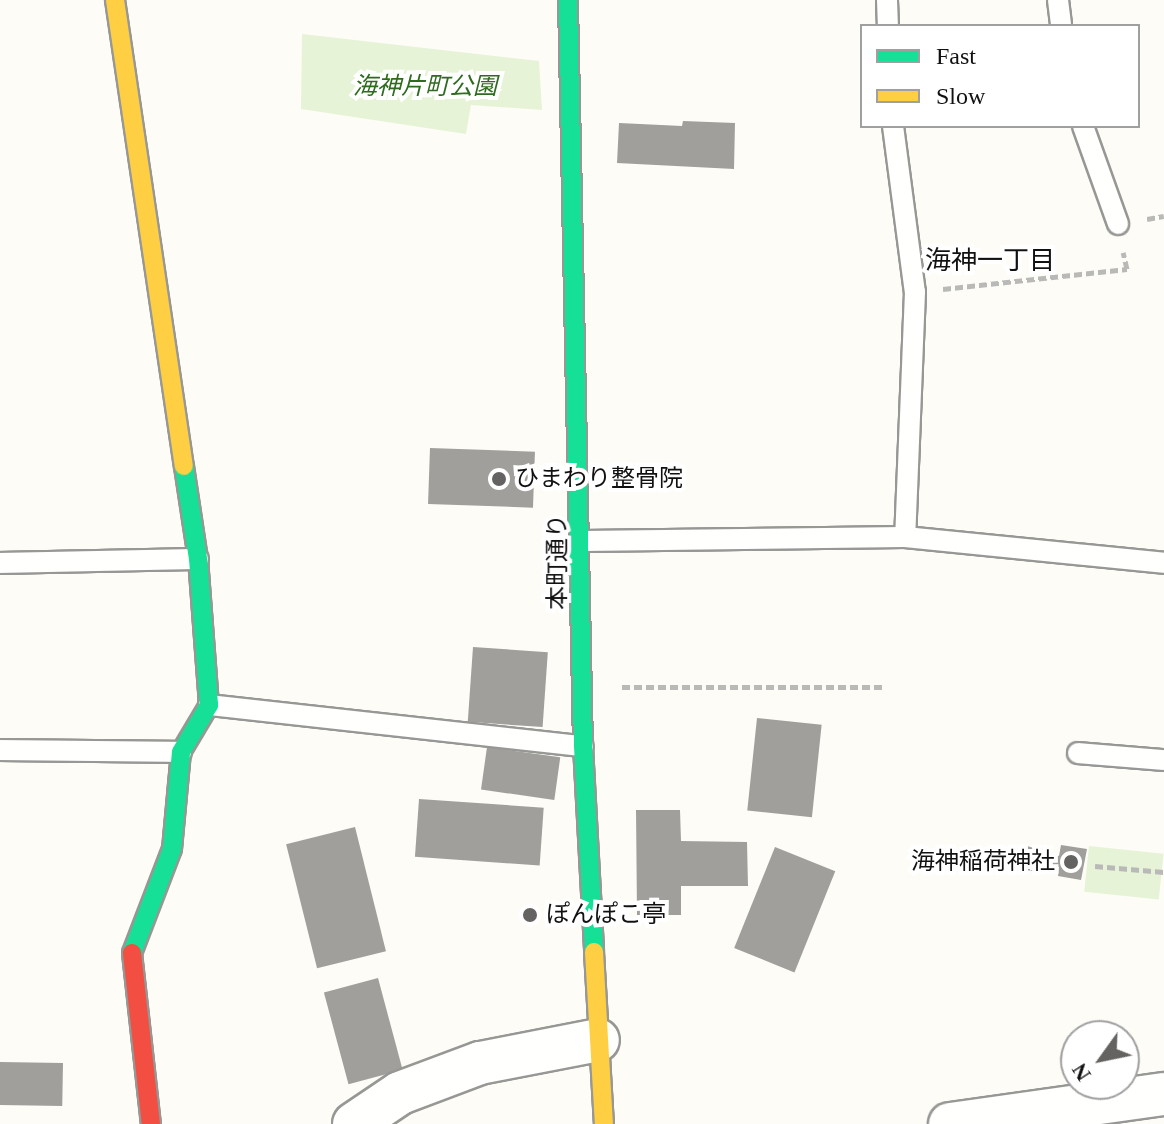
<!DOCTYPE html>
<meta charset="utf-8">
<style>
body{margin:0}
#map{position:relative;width:1164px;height:1124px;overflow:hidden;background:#fdfcf7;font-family:"Times New Roman","Noto Sans JP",serif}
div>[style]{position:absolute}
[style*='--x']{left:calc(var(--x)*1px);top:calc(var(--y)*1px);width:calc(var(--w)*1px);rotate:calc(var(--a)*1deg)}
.green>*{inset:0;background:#e7f3d7;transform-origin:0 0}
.building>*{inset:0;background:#a19f9c;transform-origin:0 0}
.path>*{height:5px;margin-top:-2.5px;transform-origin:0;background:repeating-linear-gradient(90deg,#b9b9b8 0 8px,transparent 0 12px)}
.roads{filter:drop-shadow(2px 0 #979795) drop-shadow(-2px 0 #979795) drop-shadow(0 2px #979795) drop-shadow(0 -2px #979795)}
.lane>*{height:20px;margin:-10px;padding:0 10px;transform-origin:10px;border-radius:10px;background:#fffffe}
.street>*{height:42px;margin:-21px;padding:0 21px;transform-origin:21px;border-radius:21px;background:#fffffe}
.fast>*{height:18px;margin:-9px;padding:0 9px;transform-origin:9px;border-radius:9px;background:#16e098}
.slow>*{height:18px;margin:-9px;padding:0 9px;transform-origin:9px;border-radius:9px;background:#ffcf43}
.jam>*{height:18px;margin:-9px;padding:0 9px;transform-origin:9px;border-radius:9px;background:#f24e42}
.dots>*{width:22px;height:22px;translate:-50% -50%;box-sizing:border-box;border:4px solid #fff;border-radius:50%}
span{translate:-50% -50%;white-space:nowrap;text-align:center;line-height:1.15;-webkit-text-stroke:8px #fff;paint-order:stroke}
.park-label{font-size:24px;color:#2f6b1f;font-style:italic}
.poi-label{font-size:24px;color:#111}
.left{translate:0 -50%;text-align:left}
.right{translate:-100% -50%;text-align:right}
.street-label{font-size:24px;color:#111}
.neighbourhood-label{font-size:26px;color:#111}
.legend{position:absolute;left:860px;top:24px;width:280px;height:104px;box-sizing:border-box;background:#fff;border:2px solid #a0a0a0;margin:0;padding:10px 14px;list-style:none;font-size:24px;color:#111}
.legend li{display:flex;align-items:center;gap:16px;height:40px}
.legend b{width:40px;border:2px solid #a0a0a0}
.north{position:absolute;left:1060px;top:1020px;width:80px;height:80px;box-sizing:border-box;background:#fff;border:2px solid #a0a0a0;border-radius:50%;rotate:237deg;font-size:22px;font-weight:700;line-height:32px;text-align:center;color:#111}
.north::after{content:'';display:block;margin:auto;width:28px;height:36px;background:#646362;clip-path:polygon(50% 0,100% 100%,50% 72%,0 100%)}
</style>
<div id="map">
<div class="green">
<i style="clip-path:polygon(302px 34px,539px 61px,542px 110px,471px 105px,466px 134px,301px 109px)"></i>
<i style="left:1089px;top:846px;width:75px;height:46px;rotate:6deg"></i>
</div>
<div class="building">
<i style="clip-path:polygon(683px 121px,735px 123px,734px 169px,617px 163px,619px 123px,682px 126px)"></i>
<i style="left:430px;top:448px;width:105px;height:56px;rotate:2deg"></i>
<i style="left:473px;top:647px;width:75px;height:75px;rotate:4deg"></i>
<i style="left:757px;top:718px;width:65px;height:93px;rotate:6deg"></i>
<i style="left:487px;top:747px;width:74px;height:43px;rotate:8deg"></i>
<i style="left:419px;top:799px;width:125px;height:58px;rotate:4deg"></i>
<i style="clip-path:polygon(636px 810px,680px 810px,681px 841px,747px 842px,748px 886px,681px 886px,681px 915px,637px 915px)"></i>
<i style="left:355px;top:827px;width:128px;height:71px;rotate:76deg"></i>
<i style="clip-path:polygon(1024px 845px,1059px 856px,1061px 845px,1087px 849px,1081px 880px,1058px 876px,1059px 867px,1046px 864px,1045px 873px,1020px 869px)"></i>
<i style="left:775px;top:847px;width:65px;height:109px;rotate:22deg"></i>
<i style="left:378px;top:978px;width:95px;height:56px;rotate:75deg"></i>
<i style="left:0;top:1062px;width:63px;height:43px;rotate:1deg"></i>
</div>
<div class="path">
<i style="--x:1147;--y:219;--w:17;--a:-10"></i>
<i style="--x:943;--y:289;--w:185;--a:-6.2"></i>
<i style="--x:1127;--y:269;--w:17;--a:-103"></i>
<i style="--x:622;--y:687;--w:262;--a:0"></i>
<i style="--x:1095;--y:866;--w:69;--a:5"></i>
</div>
<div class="roads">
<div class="lane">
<i style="--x:887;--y:0;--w:26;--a:88"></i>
<i style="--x:1058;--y:0;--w:26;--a:83"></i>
<i style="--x:893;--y:126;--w:167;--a:82.5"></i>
<i style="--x:915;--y:292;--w:245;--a:92.3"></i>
<i style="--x:1083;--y:126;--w:104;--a:70.3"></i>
<i style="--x:583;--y:541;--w:322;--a:-0.7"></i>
<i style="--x:905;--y:537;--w:260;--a:5.7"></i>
<i style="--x:0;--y:563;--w:198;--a:-1.2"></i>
<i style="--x:209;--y:705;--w:376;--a:6.3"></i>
<i style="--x:0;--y:750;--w:181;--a:0.6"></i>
<i style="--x:1078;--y:753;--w:86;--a:4.7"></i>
</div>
<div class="street">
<i style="--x:354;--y:1124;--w:55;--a:-34"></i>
<i style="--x:400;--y:1093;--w:85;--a:-20.6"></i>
<i style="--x:480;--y:1063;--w:120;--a:-11"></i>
<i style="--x:950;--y:1124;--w:216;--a:-8"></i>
</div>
<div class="fast">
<i style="--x:568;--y:0;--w:746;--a:88.85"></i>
<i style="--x:583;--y:746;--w:206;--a:86.9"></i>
<i style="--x:132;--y:953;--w:111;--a:-69"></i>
<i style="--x:172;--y:849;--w:97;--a:-84.7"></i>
<i style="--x:181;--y:752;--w:55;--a:-59.2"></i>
<i style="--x:209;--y:705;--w:146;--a:-94.3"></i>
<i style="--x:198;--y:559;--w:94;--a:-98.6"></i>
</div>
<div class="slow">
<i style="--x:115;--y:0;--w:471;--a:81.6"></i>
<i style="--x:594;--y:952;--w:172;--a:86.7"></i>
</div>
<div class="jam">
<i style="--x:132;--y:953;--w:172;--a:83.7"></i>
</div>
</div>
<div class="dots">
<i style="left:499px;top:479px;background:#646362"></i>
<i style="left:1071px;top:862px;background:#646362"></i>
<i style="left:530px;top:915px;background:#646362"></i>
</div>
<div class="park-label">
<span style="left:425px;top:87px">海神片町公園</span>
</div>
<div class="poi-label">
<span class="left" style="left:515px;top:479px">ひまわり整骨院</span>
<span class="right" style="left:1055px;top:862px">海神稲荷神社</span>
<span class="left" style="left:546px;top:915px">ぽんぽこ亭</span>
</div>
<div class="street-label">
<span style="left:558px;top:562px;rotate:-90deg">本町通り</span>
</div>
<div class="neighbourhood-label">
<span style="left:990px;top:261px">海神一丁目</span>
</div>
<ul class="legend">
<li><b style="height:10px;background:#16e098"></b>Fast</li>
<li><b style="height:10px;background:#ffcf43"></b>Slow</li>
</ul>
<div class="north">N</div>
</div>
